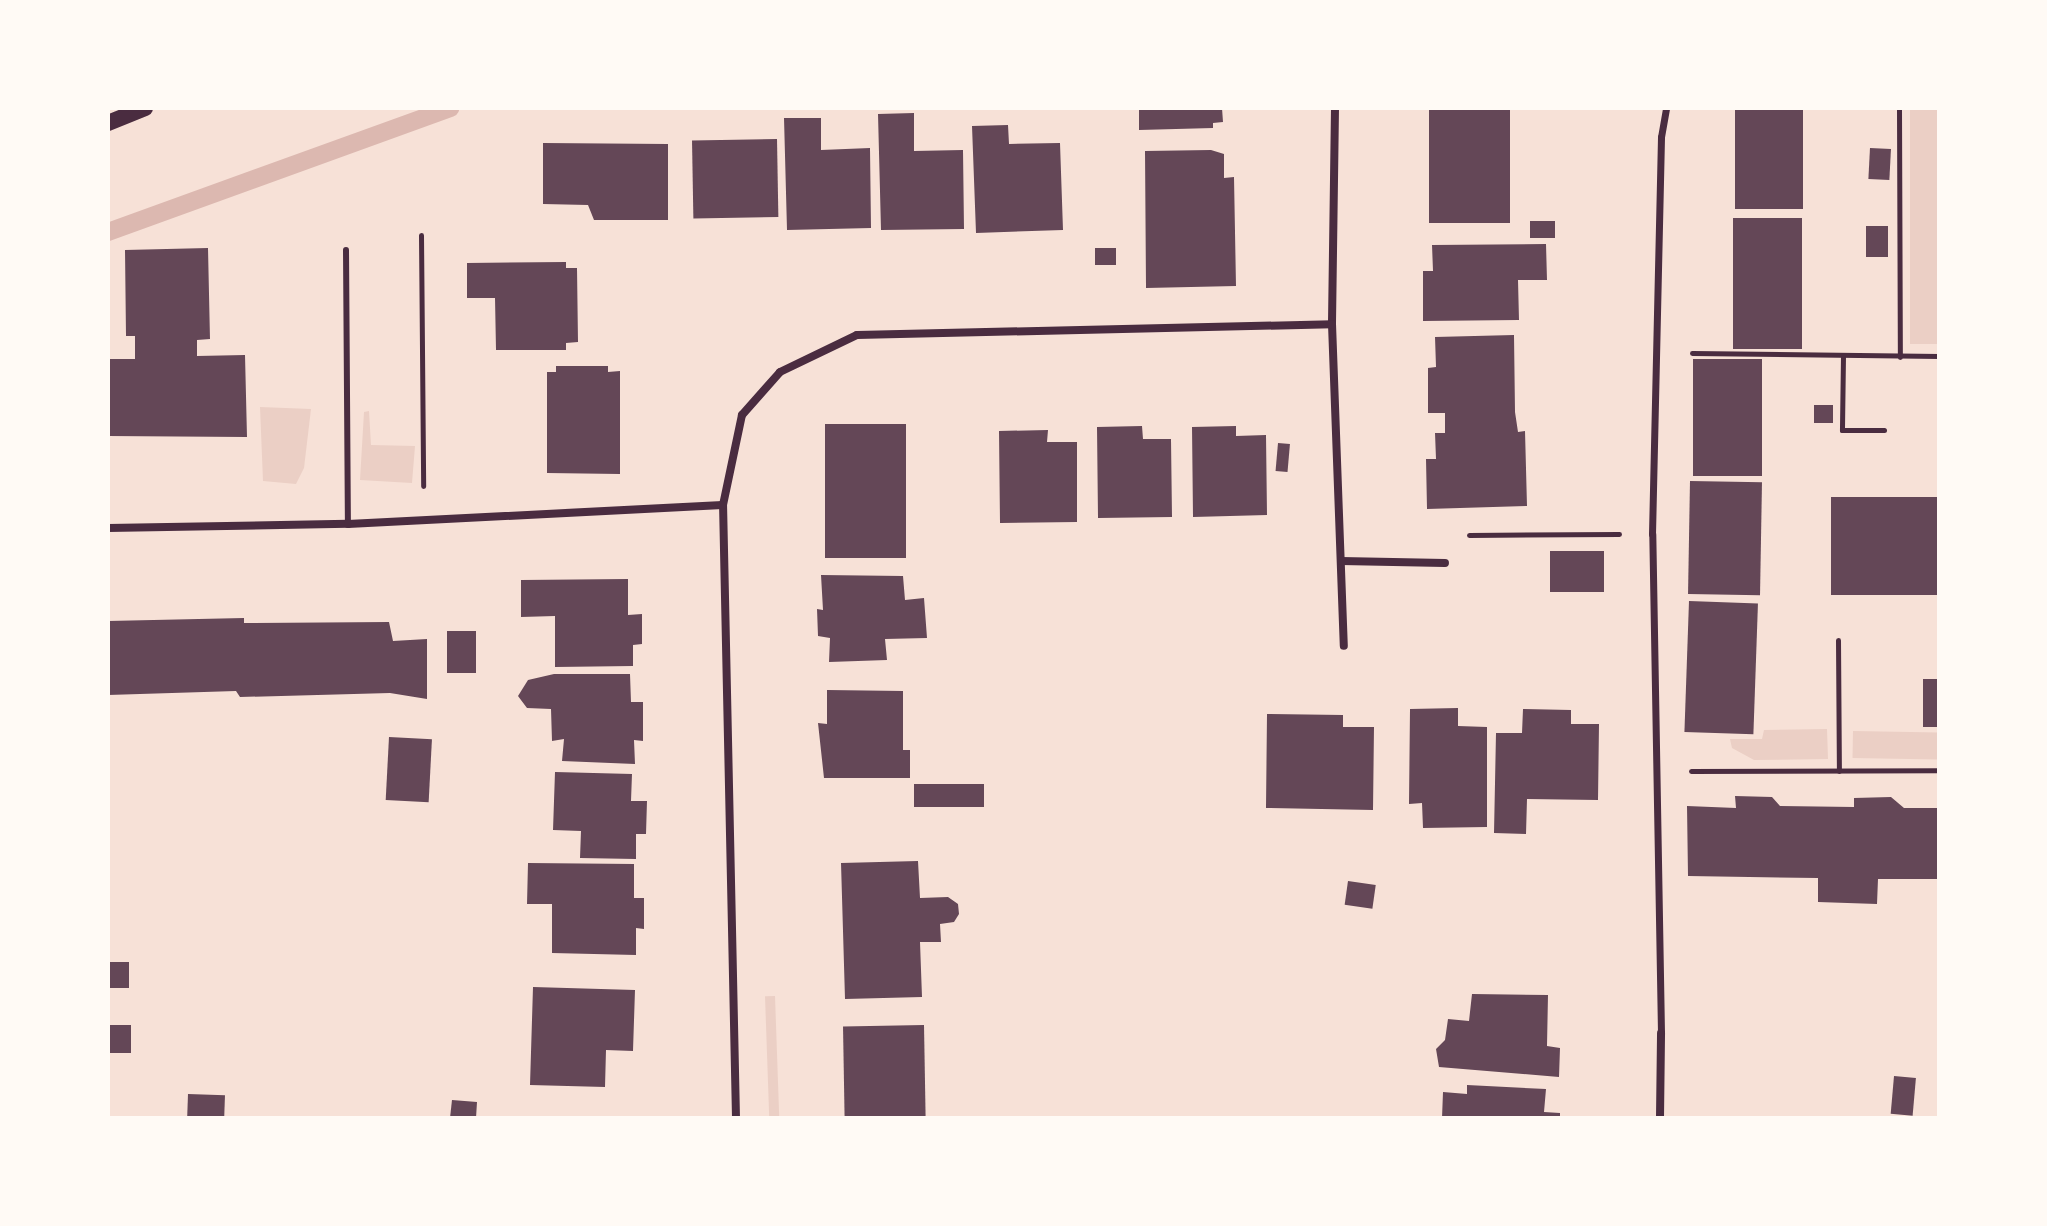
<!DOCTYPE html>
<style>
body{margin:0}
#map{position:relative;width:2047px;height:1226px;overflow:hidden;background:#f7e1d7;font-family:"DejaVu Sans",sans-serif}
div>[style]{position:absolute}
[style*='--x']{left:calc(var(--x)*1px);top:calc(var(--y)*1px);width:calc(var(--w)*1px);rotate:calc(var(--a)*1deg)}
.green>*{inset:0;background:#ebcfc5;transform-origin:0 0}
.stream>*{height:18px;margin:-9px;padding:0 9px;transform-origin:9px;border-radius:9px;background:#dcb8b0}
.building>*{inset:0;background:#644757;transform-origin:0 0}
.path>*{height:5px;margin:-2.5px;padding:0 2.5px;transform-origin:2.5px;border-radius:2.5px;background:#4a2c40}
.service>*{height:6px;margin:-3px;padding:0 3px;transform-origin:3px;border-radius:3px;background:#4a2c40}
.pedestrian>*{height:7px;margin:-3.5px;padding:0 3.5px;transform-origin:3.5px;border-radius:3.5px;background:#4a2c40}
.minor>*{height:8px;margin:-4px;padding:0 4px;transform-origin:4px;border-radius:4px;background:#4a2c40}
.secondary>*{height:16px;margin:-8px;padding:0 8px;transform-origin:8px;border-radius:8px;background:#4a2c40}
span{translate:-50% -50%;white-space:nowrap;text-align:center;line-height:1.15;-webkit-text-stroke:8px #fffaf5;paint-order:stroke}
.frame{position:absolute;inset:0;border:110px solid #fffaf5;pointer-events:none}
</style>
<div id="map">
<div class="green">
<i style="left:1910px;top:108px;width:29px;height:236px"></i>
<i style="clip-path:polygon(260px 407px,311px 409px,304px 468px,296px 484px,263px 481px)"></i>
<i style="clip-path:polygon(369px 411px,371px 445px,415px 446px,412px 483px,360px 480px,364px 412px)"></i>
<i style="clip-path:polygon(1827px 729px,1828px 759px,1754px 760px,1732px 748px,1730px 739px,1762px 739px,1764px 730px)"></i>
<i style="left:1853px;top:731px;width:86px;height:27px;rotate:1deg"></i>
<i style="left:775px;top:996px;width:122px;height:10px;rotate:88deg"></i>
</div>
<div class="stream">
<i style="--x:108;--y:232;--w:364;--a:-19.9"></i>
</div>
<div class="building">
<i style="clip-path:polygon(1139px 108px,1222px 108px,1223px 122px,1213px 123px,1213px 128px,1139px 130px)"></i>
<i style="left:1429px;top:108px;width:81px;height:115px"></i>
<i style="left:1735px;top:108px;width:68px;height:101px"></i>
<i style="clip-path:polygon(914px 113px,914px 151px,963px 150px,964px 229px,881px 230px,878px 114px)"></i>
<i style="clip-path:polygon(784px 118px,821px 118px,821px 150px,870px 148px,871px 228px,787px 230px)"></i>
<i style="clip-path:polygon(1008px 125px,1009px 144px,1060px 143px,1063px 230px,976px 233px,972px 126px)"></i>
<i style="left:777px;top:139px;width:78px;height:85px;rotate:89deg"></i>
<i style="clip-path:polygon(543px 143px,668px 144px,668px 220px,594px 220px,588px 205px,543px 204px)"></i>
<i style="left:1870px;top:148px;width:21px;height:31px;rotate:3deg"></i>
<i style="clip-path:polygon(1211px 150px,1224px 154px,1224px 178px,1234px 177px,1236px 286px,1146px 288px,1145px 151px)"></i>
<i style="left:1802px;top:218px;width:131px;height:69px;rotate:90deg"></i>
<i style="left:1530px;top:221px;width:25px;height:17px"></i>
<i style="left:1866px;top:226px;width:22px;height:31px"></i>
<i style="clip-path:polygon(1546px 244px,1547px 280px,1518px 280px,1519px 320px,1423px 321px,1423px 271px,1433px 271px,1432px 245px)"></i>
<i style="clip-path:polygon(208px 248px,210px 339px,197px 340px,197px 356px,245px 355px,247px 437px,108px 436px,108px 359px,135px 359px,135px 336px,126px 336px,125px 250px)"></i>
<i style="left:1095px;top:248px;width:21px;height:17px"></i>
<i style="clip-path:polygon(566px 262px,566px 268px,577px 268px,578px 342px,566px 343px,566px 350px,496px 350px,495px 298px,467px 298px,467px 263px)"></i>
<i style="clip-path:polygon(1514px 335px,1515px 412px,1518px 432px,1525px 431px,1527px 506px,1427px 509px,1426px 459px,1436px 459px,1435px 433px,1445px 433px,1445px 413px,1428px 413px,1428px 368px,1436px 367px,1435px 337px)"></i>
<i style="left:1693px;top:359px;width:69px;height:117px"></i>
<i style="clip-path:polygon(556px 366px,608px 366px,608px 372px,620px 371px,620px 474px,547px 473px,547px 372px,556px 372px)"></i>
<i style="left:1814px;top:405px;width:19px;height:18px"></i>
<i style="left:825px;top:424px;width:81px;height:134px"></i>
<i style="clip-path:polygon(1142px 426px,1143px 439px,1171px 439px,1172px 517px,1098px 518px,1097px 427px)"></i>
<i style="clip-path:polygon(1236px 426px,1236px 436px,1266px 435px,1267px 515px,1193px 517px,1192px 427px)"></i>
<i style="clip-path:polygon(1048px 430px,1047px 442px,1077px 442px,1077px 522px,1000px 523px,999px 431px)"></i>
<i style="left:1278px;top:443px;width:12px;height:28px;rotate:5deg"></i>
<i style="left:1690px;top:481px;width:72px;height:113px;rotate:1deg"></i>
<i style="left:1831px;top:497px;width:108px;height:98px"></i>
<i style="left:1550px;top:551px;width:54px;height:41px"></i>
<i style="clip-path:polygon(821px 575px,903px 576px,905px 600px,924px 598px,927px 638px,885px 639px,887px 660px,829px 662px,830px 638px,818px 636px,817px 609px,823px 610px)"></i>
<i style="clip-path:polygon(628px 579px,628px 615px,642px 614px,642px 644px,633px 645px,633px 666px,555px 667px,555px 616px,521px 617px,521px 580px)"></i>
<i style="left:1689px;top:601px;width:69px;height:131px;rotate:2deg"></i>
<i style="clip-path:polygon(244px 618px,244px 623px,389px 622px,393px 641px,427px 639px,427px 699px,390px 693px,240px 697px,236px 691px,108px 695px,108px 621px)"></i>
<i style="left:476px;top:631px;width:42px;height:29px;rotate:90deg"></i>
<i style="clip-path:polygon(554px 674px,630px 674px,631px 702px,643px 702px,643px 741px,634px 740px,635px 764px,562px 761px,564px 739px,552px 741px,551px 709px,527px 708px,518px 696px,528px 680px)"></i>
<i style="left:1923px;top:679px;width:16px;height:48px"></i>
<i style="clip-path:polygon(827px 690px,903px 691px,903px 750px,910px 750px,910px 778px,824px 778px,818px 723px,827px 724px)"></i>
<i style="clip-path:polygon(1458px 708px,1458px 726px,1487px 727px,1487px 827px,1423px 828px,1422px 803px,1409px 804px,1410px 709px)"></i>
<i style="clip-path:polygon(1523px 709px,1571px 710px,1571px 724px,1599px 724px,1598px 800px,1527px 799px,1526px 834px,1494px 833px,1496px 733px,1522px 733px)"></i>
<i style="clip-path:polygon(1267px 714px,1343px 715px,1343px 727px,1374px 727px,1373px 810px,1266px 808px)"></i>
<i style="left:389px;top:737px;width:43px;height:63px;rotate:3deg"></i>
<i style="clip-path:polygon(555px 772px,632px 774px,631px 801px,647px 801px,646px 834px,636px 834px,636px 859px,580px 858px,581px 831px,553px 830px)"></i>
<i style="left:914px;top:784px;width:70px;height:23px"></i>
<i style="clip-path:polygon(1735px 796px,1772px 797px,1780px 806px,1854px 807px,1854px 798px,1891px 797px,1904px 808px,1939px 808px,1939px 879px,1878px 879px,1877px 904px,1818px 902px,1818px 878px,1688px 876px,1687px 806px,1736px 808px)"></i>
<i style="clip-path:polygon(918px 861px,920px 898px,948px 897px,958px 904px,959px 914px,954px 922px,940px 924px,941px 942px,920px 942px,922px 997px,845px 999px,841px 863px)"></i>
<i style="clip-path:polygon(528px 863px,634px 864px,634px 898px,644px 898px,644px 929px,636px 928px,636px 955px,552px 953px,552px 904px,527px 904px)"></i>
<i style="left:1348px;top:881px;width:28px;height:24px;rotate:8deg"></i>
<i style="left:109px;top:962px;width:20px;height:26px"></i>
<i style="clip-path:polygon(533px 987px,635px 990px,633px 1051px,606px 1050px,605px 1087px,530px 1085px)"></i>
<i style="clip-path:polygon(1472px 994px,1548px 995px,1547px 1046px,1560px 1048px,1559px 1077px,1439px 1067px,1436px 1049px,1445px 1040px,1448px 1019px,1469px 1021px)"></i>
<i style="left:109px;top:1025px;width:22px;height:28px"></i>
<i style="left:924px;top:1025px;width:92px;height:81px;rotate:89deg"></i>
<i style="left:1894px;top:1076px;width:22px;height:38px;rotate:5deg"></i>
<i style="clip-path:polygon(1467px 1085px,1546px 1089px,1544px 1112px,1560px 1113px,1560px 1118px,1442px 1118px,1443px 1092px,1467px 1094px)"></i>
<i style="left:188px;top:1094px;width:37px;height:24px;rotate:2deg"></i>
<i style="clip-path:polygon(452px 1100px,477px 1102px,476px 1118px,450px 1118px)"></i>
</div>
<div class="path">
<i style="--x:1899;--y:108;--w:249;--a:89.8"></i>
<i style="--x:421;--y:235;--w:251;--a:89.5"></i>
<i style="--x:1692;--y:353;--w:247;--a:0.7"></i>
<i style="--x:1843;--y:356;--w:74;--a:90.8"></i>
<i style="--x:1842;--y:430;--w:42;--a:0"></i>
<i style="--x:1469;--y:535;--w:150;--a:-0.4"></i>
<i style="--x:1838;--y:640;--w:131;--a:89.6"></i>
<i style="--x:1691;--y:771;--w:248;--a:-0.2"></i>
</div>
<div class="service">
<i style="--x:346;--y:250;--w:274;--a:89.6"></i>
</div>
<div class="pedestrian">
<i style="--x:1661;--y:1033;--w:499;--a:-91"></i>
<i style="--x:1652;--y:534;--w:397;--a:-88.7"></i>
<i style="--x:1661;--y:137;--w:29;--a:-80"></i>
</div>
<div class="minor">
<i style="--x:1335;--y:108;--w:216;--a:90.8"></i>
<i style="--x:1332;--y:324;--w:322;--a:87.9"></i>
<i style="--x:108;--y:528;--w:240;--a:-1"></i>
<i style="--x:348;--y:524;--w:375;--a:-2.9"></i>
<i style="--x:1341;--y:561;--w:104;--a:1.1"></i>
<i style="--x:736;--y:1118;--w:613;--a:-91.21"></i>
<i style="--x:723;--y:505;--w:92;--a:-78.1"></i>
<i style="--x:742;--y:415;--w:57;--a:-48.5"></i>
<i style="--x:780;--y:372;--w:85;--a:-25.7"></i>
<i style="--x:857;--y:335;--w:475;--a:-1.3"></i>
<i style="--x:1660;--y:1118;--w:85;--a:-89.3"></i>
</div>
<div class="secondary">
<i style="--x:108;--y:123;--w:40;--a:-22"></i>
</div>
<div class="frame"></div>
</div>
